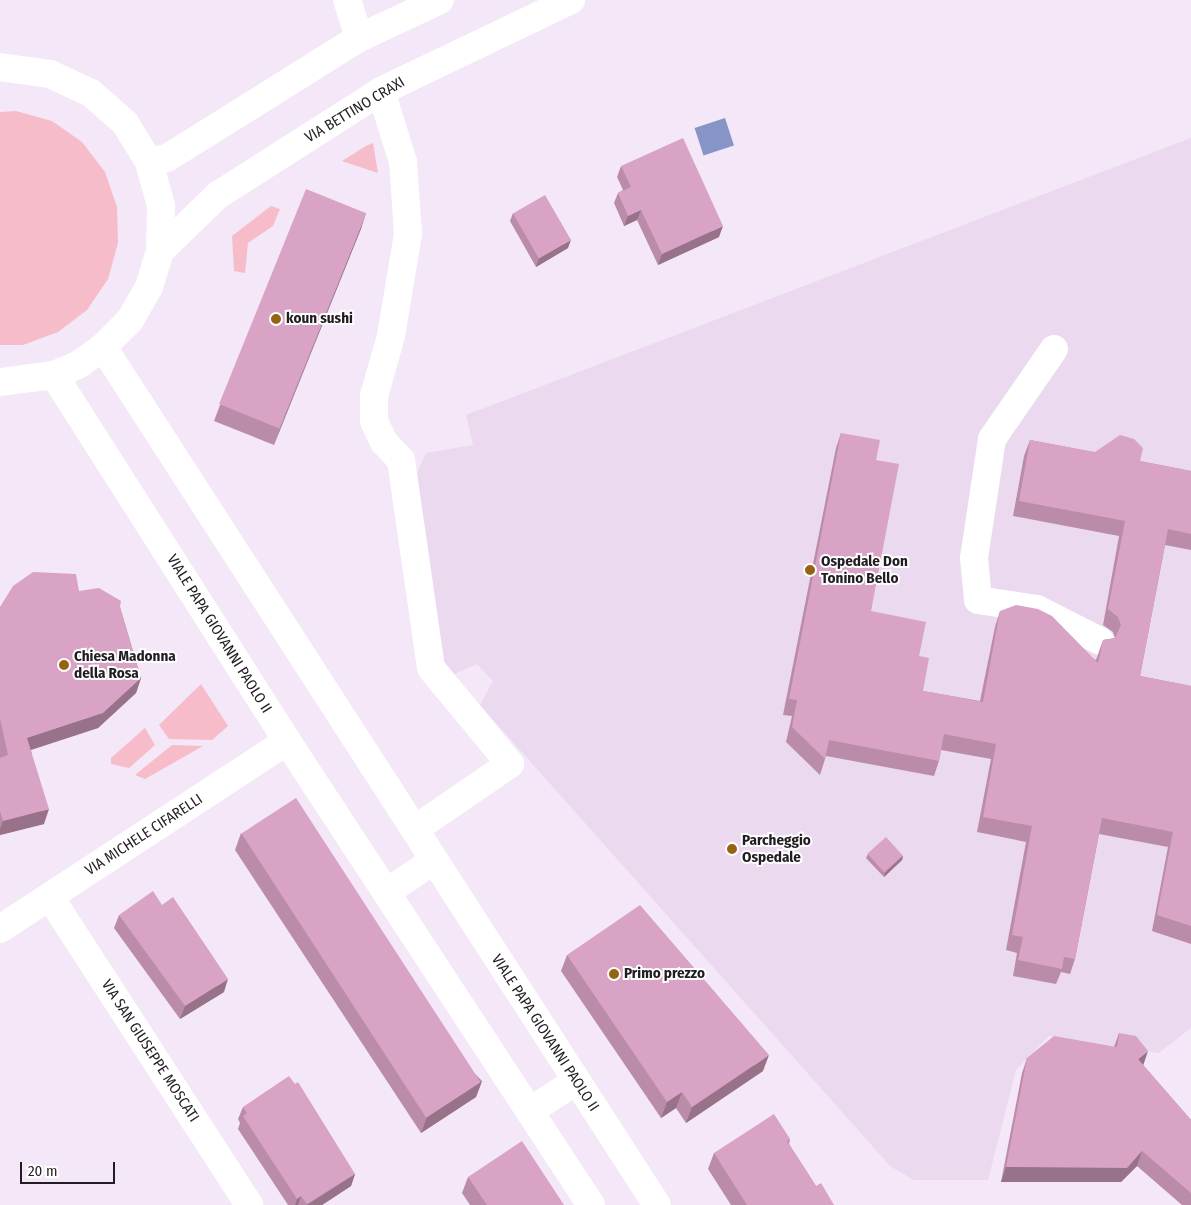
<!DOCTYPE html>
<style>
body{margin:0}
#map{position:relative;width:1191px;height:1205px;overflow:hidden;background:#f4e7f7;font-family:"Fira Sans Condensed",sans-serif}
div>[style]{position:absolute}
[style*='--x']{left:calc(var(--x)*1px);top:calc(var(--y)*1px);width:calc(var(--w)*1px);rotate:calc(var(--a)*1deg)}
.built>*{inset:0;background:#ebd9f0}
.green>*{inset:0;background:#f6bcc9}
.water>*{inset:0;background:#8795c6;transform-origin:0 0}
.minor>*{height:28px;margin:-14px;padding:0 14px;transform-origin:14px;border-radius:14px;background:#fff}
.wall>*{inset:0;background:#ba8ca9}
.shaded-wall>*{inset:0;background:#977289}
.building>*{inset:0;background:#d8a3c4;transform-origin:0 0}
.dots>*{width:14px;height:14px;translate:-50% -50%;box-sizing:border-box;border:2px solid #fff;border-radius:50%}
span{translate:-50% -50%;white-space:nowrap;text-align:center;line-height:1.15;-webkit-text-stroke:4px #fff;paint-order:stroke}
.street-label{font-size:15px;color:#221d23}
.poi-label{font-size:15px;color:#221d23;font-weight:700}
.left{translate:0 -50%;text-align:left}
.scale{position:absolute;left:20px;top:1162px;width:95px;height:22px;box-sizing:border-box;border:2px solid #221d23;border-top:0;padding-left:6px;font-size:15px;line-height:18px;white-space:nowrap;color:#221d23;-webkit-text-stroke:4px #fff;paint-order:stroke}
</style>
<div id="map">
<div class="built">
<i style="clip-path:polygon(1191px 138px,1191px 1028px,1159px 1053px,1049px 1036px,1016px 1070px,988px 1180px,914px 1180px,890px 1166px,480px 705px,493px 681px,477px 664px,452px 675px,442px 663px,415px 477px,426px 453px,473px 445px,466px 415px)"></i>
</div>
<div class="green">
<i style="clip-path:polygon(16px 111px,52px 121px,82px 142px,105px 172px,117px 207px,118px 243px,108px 279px,87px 310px,58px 332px,23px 345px,0 345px,0 112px)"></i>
<i style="clip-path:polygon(373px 143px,378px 173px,342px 161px,366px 146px)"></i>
<i style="clip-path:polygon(271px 206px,280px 209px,273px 226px,248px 243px,245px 273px,234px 271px,232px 236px)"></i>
<i style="clip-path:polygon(201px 684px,228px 726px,212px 740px,169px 739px,159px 725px)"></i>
<i style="clip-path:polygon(145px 728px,155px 745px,129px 768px,111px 764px,111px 758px)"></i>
<i style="clip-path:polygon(172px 745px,203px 746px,145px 779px,135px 775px)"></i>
</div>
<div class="water">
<i style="left:725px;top:118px;width:29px;height:32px;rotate:72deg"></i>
</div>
<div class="minor">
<i style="--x:347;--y:0;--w:40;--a:72"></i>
<i style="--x:0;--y:67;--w:50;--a:8"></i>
<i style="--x:50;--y:74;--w:45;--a:24.9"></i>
<i style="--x:91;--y:93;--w:45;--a:41.4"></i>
<i style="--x:125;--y:123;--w:46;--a:58.4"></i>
<i style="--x:149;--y:162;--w:46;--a:74.7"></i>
<i style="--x:161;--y:206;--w:45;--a:91.3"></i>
<i style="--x:160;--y:251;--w:38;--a:107"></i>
<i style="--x:149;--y:287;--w:38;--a:120"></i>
<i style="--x:130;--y:320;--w:38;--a:135"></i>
<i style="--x:103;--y:347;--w:29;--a:144"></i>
<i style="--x:80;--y:364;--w:28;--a:157"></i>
<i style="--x:54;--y:375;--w:54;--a:172.6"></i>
<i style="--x:381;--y:91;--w:74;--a:72.8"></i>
<i style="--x:403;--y:162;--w:72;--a:86"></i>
<i style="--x:408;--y:234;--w:103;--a:99.5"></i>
<i style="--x:391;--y:336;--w:62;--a:105.8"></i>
<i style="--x:374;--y:396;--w:25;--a:90"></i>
<i style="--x:374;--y:421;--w:23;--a:65"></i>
<i style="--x:384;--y:442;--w:25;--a:47"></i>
<i style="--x:401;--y:460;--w:210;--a:81.8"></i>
<i style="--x:431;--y:668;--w:124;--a:50.5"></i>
<i style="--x:510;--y:764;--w:115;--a:145.6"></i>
<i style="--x:149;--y:162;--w:18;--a:-13"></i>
<i style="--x:167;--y:158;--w:226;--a:-32"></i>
<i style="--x:359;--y:38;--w:89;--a:-25.1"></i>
<i style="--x:160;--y:251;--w:81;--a:-44"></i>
<i style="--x:218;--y:195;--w:193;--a:-32.5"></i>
<i style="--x:381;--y:91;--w:211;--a:-25.6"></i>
<i style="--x:103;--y:347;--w:1021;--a:57.15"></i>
<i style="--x:1054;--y:349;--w:109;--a:124.6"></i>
<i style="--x:992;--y:439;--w:120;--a:98.6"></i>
<i style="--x:974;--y:558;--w:42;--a:84.6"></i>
<i style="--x:978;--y:600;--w:60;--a:8.7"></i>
<i style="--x:1037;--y:609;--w:71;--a:26.9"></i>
<i style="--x:54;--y:375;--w:434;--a:57.5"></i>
<i style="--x:287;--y:741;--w:555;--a:56.77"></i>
<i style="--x:387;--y:892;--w:55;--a:-34"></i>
<i style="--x:50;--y:897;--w:367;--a:57.1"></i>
<i style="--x:0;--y:929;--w:343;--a:-33.2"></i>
<i style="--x:530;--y:1111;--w:55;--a:-33.1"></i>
</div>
<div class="wall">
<i style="clip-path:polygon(621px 166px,719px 237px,658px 265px,637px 220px,624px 226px,614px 203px,618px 193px,623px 190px,617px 177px)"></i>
<i style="clip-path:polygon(366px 213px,274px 445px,214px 421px,220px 405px)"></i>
<i style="clip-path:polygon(513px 213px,568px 248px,536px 267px,510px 221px)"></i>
<i style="clip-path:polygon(841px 433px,876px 460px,871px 611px,919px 656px,923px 691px,980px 701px,995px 627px,1000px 611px,1096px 660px,1103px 640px,1115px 638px,1113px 632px,1103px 625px,1119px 536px,1013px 516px,1024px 456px,1030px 440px,1191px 471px,1191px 550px,1165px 545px,1140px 676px,1191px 686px,1191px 944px,1152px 931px,1168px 847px,1099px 834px,1075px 959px,1070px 974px,1061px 972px,1056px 984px,1013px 976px,1017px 953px,1006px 950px,1026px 842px,977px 832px,991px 759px,941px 750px,939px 761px,934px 776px,826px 756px,820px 775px,786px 742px,792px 716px,783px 715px,836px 448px)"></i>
<i style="clip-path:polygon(79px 591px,120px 607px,141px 678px,136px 693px,98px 728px,31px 750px,44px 824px,0 835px,0 607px)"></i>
<i style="clip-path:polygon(241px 833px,482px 1081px,476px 1097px,421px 1133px,235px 850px)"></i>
<i style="clip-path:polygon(868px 854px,903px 856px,902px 860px,884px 877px,866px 858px)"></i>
<i style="clip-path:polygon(119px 915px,224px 992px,180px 1019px,114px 928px)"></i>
<i style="clip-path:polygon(567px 955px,763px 1071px,686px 1123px,676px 1108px,661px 1118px,561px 971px)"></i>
<i style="clip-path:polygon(1119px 1033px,1143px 1065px,1191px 1120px,1191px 1205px,1182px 1205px,1137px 1166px,1121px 1182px,1001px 1182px,1022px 1073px,1027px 1058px,1114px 1047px)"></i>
<i style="clip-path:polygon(243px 1107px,355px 1174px,351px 1186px,322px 1205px,288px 1205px,238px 1129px,240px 1123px,238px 1119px)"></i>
<i style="clip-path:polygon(790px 1139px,789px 1144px,816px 1186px,834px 1205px,731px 1205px,708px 1169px,714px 1153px)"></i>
<i style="clip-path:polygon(468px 1177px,564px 1205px,470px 1205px,462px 1193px)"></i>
</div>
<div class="shaded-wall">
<i style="clip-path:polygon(641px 210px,637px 220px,624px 226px,628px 216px)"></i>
<i style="clip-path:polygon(366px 213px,361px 229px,274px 445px,280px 429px)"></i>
<i style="clip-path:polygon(723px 226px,719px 237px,658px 265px,662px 254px)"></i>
<i style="clip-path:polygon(571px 240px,568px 248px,536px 267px,539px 258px)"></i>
<i style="clip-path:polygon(141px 678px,136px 693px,98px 728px,21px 753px,27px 738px)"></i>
<i style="clip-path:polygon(49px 809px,44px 824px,0 835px,0 829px,3px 821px)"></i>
<i style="clip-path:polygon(903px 856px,902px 860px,884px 877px,885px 873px)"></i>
<i style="clip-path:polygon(228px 979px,224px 992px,180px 1019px,185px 1006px)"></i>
<i style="clip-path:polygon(1148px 1051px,1143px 1066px,1138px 1059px)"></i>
<i style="clip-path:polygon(769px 1055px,763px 1071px,686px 1123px,692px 1107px)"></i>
<i style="clip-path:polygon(482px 1081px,476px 1097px,421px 1133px,427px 1117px)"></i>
<i style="clip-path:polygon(682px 1092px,676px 1108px,661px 1118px,667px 1102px)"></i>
<i style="clip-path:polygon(1142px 1151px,1137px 1166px,1121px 1182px,1001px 1182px,1006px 1167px)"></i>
<i style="clip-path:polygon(355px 1174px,351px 1186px,322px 1205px,307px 1205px)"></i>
<i style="clip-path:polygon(301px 1196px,298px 1205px,295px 1205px,297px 1199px)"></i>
</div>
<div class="building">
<i style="clip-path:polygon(683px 138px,723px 226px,662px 254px,641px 210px,628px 216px,618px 193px,631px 187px,621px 166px)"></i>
<i style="left:306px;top:189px;width:65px;height:232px;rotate:22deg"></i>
<i style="left:545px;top:195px;width:52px;height:37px;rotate:60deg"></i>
<i style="clip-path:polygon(841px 433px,880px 440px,876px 460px,899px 464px,871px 611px,926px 622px,919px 656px,929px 658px,923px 691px,983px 702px,1000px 611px,1016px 605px,1038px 609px,1052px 616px,1098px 663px,1103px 640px,1115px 638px,1121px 625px,1118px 617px,1108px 609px,1125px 521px,1019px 501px,1030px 440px,1095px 452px,1120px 435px,1134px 439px,1143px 448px,1140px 461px,1191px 471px,1191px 534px,1168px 529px,1140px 676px,1191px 686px,1191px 926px,1157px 915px,1173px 832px,1102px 818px,1075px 959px,1064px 957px,1062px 969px,1018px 960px,1023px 937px,1012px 935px,1032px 826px,983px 817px,996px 744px,944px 734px,939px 761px,829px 740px,825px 759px,792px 727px,797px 700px,789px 699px)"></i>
<i style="clip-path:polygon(33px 572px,76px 574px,79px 591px,99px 588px,121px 601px,120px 607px,141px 678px,103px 713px,27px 738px,49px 809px,3px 821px,0 811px,0 758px,8px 755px,0 718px,0 607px,13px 586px)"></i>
<i style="left:296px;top:798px;width:339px;height:65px;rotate:57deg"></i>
<i style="left:886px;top:837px;width:25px;height:25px;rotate:48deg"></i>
<i style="clip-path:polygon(153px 891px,162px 905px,173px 897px,228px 979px,185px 1006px,119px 915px)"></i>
<i style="clip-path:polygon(640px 905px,769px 1055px,692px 1107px,682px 1092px,667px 1102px,567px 955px)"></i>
<i style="clip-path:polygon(1119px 1033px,1136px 1036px,1148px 1051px,1138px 1059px,1191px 1120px,1191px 1193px,1142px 1151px,1127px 1168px,1006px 1167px,1027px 1058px,1054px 1036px,1117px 1047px)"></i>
<i style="clip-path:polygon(289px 1076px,295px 1084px,298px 1082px,355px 1174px,307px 1204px,301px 1196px,297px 1199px,243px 1116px,247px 1113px,243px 1107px)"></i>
<i style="clip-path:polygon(774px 1114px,790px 1139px,787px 1141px,816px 1186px,821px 1183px,834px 1205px,747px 1205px,714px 1153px)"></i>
<i style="clip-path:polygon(522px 1141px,564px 1205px,487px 1205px,468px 1177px)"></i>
</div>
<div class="dots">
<i style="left:276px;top:319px;background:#946313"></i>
<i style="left:810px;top:570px;background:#946313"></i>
<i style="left:64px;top:665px;background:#946313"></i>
<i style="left:732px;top:849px;background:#946313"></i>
<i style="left:614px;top:974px;background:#946313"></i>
</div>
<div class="street-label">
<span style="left:355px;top:110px;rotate:-31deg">VIA BETTINO CRAXI</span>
<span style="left:219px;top:634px;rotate:58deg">VIALE PAPA GIOVANNI PAOLO II</span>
<span style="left:144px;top:835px;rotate:-33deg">VIA MICHELE CIFARELLI</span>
<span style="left:545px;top:1033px;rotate:57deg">VIALE PAPA GIOVANNI PAOLO II</span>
<span style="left:150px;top:1051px;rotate:57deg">VIA SAN GIUSEPPE MOSCATI</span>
</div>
<div class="poi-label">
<span class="left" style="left:286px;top:319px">koun sushi</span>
<span class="left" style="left:821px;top:570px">Ospedale Don<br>Tonino Bello</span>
<span class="left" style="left:74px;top:665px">Chiesa Madonna<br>della Rosa</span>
<span class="left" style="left:742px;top:849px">Parcheggio<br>Ospedale</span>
<span class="left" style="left:624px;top:974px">Primo prezzo</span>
</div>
<div class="scale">20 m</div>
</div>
